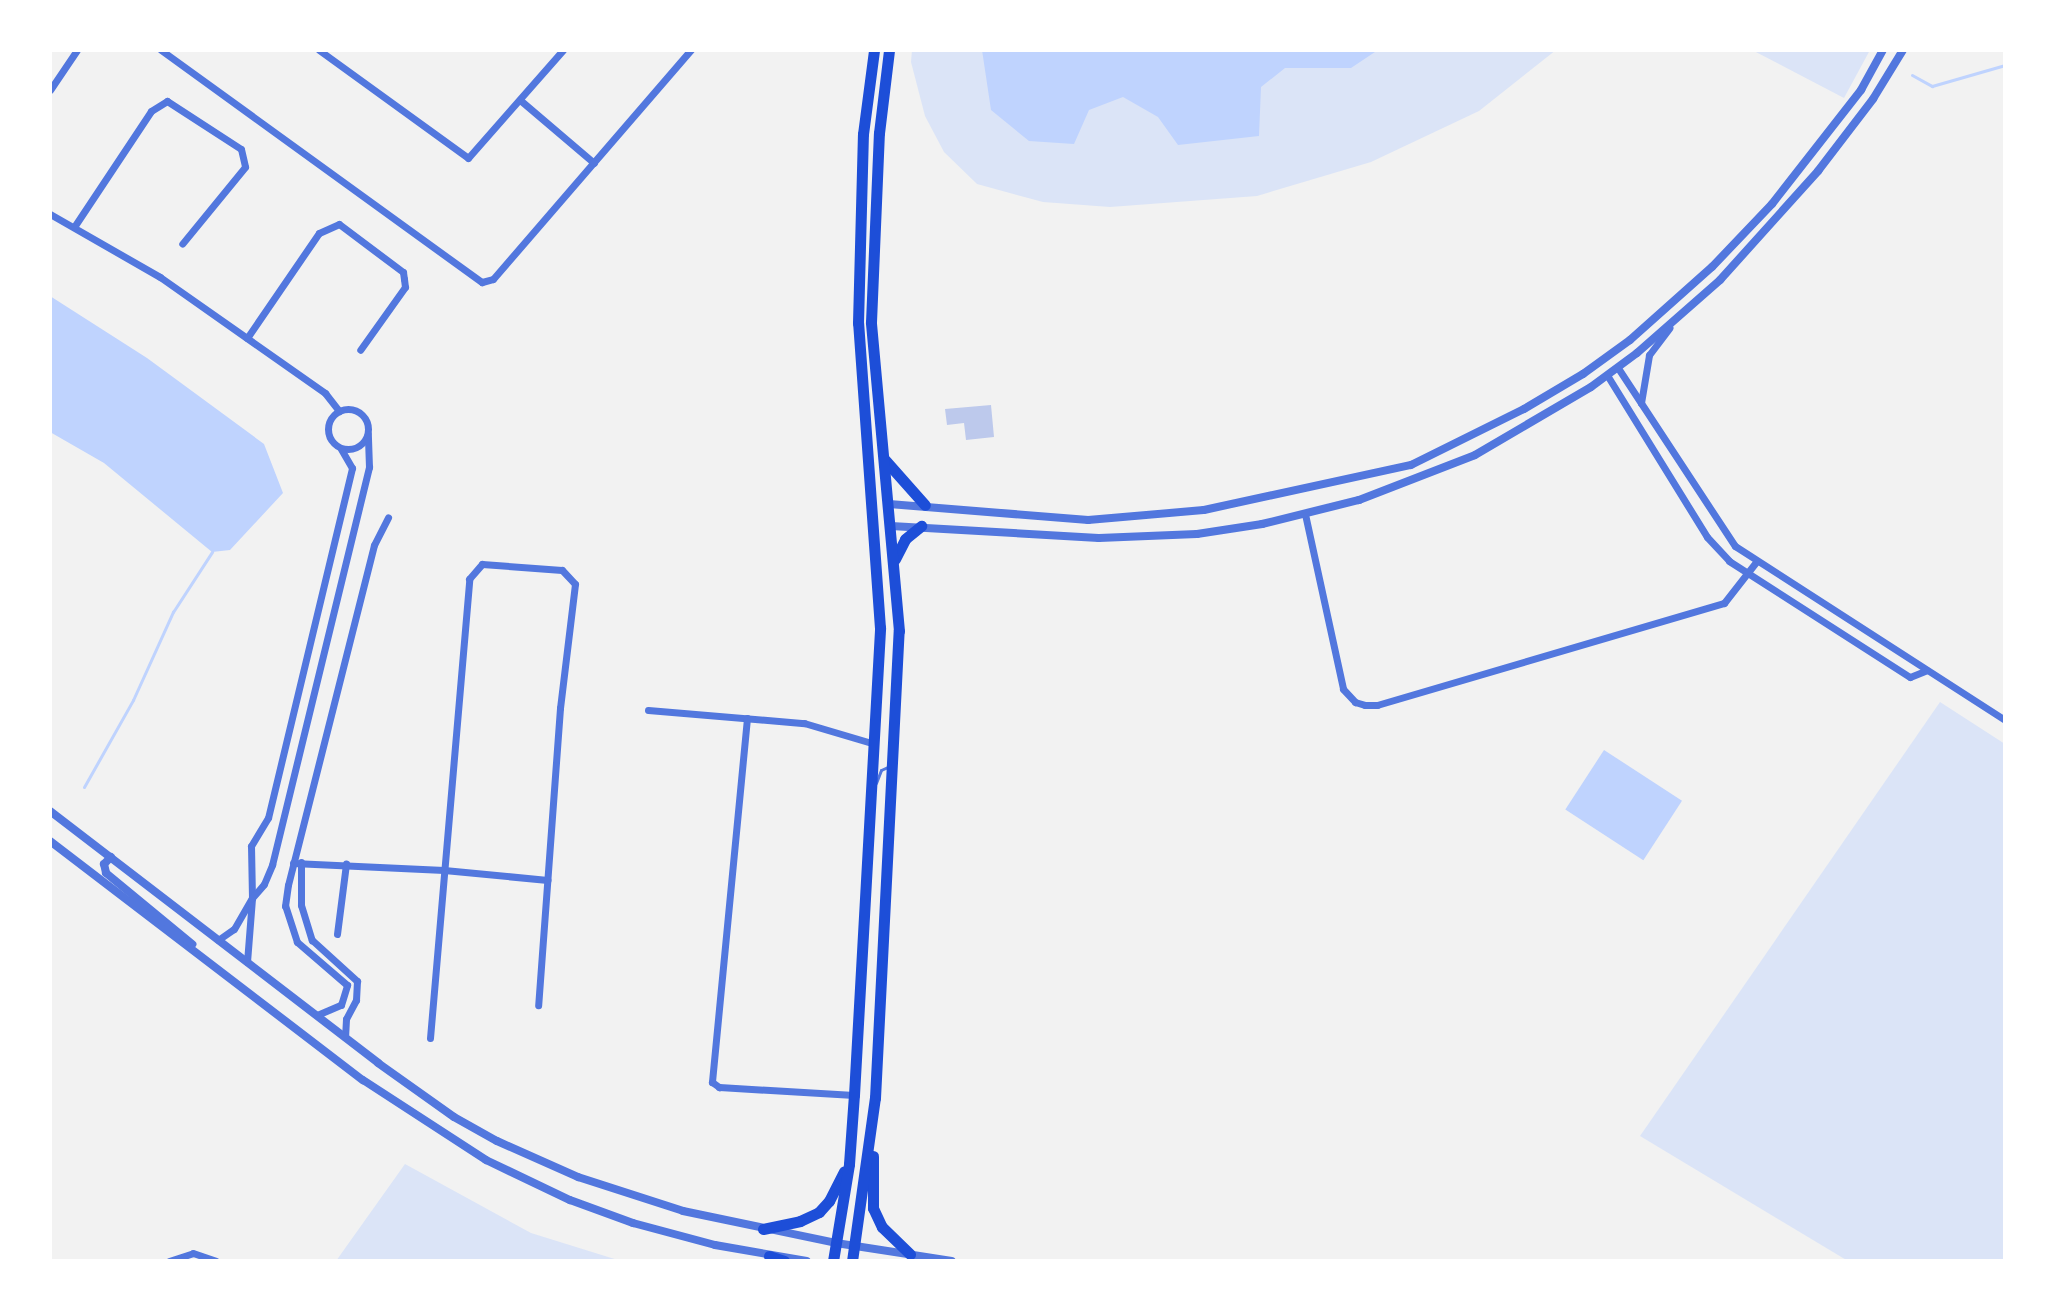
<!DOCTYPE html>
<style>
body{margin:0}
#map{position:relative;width:2055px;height:1311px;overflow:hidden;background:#f2f2f2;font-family:"Fira Sans",sans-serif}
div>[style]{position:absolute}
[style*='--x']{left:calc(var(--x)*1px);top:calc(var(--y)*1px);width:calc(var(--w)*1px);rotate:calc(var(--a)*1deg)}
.green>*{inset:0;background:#dbe4f7}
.water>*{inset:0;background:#bfd3fe;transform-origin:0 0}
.stream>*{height:3px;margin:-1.5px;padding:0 1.5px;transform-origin:1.5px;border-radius:1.5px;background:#bfd3fe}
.building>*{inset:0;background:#bdc9ec}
.service>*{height:3px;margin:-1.5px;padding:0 1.5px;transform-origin:1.5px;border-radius:1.5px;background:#5277de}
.minor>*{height:7px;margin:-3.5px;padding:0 3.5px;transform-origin:3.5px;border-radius:3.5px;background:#5277de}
.minor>.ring{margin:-3.5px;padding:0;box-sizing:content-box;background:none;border:7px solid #5277de;border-radius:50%}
.tertiary>*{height:8px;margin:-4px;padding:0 4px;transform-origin:4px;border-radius:4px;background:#5277de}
.primary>*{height:11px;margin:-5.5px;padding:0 5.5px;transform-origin:5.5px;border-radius:5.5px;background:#1d4ed8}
span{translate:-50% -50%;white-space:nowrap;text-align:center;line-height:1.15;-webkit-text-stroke:7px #fff;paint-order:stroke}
.frame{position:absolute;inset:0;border:52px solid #fff;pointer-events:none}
</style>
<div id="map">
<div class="green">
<i style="clip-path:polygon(912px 50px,1556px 50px,1479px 111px,1371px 162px,1257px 196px,1110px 207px,1043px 202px,977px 184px,944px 152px,925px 116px,911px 62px)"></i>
<i style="clip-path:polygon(1752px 50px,1870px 50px,1844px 98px)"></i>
<i style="clip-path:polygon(1940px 702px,2005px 744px,2005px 1261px,1848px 1261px,1640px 1136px)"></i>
<i style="clip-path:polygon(405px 1164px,531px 1233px,621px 1261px,336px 1261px)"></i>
</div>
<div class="water">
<i style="clip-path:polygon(982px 50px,1378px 50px,1351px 68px,1285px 68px,1261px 87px,1259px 136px,1178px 145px,1158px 117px,1123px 97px,1089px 110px,1074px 144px,1029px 141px,991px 110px)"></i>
<i style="clip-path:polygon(50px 296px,147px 358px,264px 444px,283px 493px,230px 550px,212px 552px,104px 463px,50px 432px)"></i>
<i style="left:1604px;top:750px;width:93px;height:71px;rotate:33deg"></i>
</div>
<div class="stream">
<i style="--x:1912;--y:75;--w:23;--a:29"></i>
<i style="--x:1932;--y:86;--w:76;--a:-16"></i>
<i style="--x:84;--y:787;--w:100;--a:-60.6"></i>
<i style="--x:133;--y:700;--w:97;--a:-65.6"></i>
<i style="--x:173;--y:612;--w:72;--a:-57"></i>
</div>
<div class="building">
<i style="clip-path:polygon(991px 405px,994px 437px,966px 440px,964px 423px,947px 425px,945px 409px)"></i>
</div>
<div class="service">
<i style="--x:876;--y:783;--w:14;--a:-69"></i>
<i style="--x:881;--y:770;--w:10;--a:-24"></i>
</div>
<div class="minor">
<i style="--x:161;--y:50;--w:396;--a:35.9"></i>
<i style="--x:482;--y:282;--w:11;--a:-15"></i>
<i style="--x:493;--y:279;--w:303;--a:-49.2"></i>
<i style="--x:319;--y:50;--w:184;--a:35.9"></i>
<i style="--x:468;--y:158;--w:144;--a:-48.7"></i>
<i style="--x:50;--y:90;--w:48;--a:-56"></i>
<i style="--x:520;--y:100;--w:97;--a:40.4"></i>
<i style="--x:50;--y:214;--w:127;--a:29.8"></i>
<i style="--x:160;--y:277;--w:202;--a:35.1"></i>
<i style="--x:325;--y:393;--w:23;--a:52"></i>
<i style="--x:74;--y:227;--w:139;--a:-56.4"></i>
<i style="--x:151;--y:111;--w:19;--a:-32"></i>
<i style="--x:167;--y:101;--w:88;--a:33"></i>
<i style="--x:241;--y:149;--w:18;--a:77"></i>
<i style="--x:245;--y:167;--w:99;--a:129.3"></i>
<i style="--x:247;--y:338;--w:127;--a:-55.6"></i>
<i style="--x:319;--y:233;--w:22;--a:-24"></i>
<i style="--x:339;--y:224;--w:80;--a:36.9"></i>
<i style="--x:403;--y:272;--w:7;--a:82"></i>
<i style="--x:404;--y:279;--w:8;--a:83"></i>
<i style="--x:405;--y:287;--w:77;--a:125.5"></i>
<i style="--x:1618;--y:368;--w:213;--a:56.7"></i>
<i style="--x:1735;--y:546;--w:321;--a:32.8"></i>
<i style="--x:1607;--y:375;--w:190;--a:58.3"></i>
<i style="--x:1707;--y:537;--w:33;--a:47"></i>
<i style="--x:1729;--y:561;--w:215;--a:32.7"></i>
<i style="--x:1910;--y:677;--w:18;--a:-22"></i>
<i style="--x:1641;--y:403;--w:49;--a:-80.5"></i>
<i style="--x:1649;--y:355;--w:34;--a:-53"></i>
<i class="ring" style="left:328px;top:409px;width:33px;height:33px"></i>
<i style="--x:1305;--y:514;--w:179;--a:77.7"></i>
<i style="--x:1343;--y:689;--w:18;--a:47"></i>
<i style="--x:1355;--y:702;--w:10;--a:17"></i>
<i style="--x:1365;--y:705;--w:12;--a:0"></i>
<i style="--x:1377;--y:705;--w:362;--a:-16.4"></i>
<i style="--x:1724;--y:603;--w:52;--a:-52"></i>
<i style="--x:648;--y:710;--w:157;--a:4.8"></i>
<i style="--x:804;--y:723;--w:74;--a:16.5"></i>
<i style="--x:747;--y:718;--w:366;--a:95.5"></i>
<i style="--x:712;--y:1082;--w:9;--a:36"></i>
<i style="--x:719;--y:1087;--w:135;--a:3.4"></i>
<i style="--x:301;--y:862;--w:43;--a:90"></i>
<i style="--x:301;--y:905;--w:37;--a:73"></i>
<i style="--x:312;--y:940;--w:61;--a:42.3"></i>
<i style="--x:357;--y:981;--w:19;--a:93"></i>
<i style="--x:356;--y:1000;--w:21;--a:118"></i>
<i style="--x:346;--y:1019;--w:18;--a:93"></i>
<i style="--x:293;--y:863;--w:151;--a:2.7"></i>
<i style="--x:444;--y:870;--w:104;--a:5.5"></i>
<i style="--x:337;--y:934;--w:71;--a:-82.7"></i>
<i style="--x:218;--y:940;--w:19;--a:-35"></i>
<i style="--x:234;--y:929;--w:36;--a:-60"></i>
<i style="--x:252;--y:898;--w:52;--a:-91.1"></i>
<i style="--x:251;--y:846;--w:33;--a:-59"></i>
<i style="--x:268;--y:818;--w:360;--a:-76.5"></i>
<i style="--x:352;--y:468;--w:22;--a:-120"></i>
<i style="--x:247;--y:962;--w:64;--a:-85.5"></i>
<i style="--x:252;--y:898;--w:18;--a:-49"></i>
<i style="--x:264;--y:884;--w:21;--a:-67"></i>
<i style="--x:272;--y:865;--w:410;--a:-76.3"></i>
<i style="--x:369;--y:467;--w:33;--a:-92"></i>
<i style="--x:317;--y:1015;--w:26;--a:-23"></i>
<i style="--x:341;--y:1005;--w:21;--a:-73"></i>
<i style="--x:347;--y:985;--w:66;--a:-139.3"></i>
<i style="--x:297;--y:942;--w:38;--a:-108"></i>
<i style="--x:285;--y:906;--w:21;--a:-82"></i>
<i style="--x:288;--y:885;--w:351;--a:-75.8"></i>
<i style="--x:374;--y:545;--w:31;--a:-63"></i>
<i style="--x:430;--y:1038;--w:461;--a:-85.1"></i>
<i style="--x:469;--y:579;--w:20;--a:-49"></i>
<i style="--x:482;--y:564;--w:80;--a:4.3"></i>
<i style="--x:562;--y:570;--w:19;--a:47"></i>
<i style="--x:575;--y:584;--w:125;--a:96.9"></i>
<i style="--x:560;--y:708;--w:298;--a:94.2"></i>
<i style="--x:169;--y:1261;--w:25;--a:-18"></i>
<i style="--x:193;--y:1253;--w:24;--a:19"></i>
</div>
<div class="tertiary">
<i style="--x:889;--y:504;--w:200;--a:4.6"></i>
<i style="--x:1088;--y:520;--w:116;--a:-4.9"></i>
<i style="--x:1204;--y:510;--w:212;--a:-12.3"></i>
<i style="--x:1411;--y:465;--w:126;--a:-26.4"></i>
<i style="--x:1524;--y:409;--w:69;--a:-30.7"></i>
<i style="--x:1583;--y:374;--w:58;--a:-35.9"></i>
<i style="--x:1630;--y:340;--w:110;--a:-41.7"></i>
<i style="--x:1712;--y:267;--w:87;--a:-46.4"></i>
<i style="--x:1772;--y:204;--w:145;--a:-52"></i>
<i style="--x:1861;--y:90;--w:46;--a:-61.2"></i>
<i style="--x:891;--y:526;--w:208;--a:3.3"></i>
<i style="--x:1099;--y:538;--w:98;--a:-2.3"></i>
<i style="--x:1197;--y:534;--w:66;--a:-8.7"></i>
<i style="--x:1262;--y:524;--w:100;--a:-13.9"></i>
<i style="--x:1359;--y:500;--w:124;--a:-21.2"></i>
<i style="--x:1475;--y:455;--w:134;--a:-30.4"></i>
<i style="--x:1591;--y:387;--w:57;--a:-36.5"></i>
<i style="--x:1637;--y:353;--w:111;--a:-41.3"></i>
<i style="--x:1720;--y:280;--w:147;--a:-48"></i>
<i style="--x:1818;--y:171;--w:91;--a:-52.6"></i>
<i style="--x:1873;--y:99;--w:57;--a:-58.5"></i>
<i style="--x:50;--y:811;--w:414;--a:37.5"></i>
<i style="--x:378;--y:1063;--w:93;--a:35.4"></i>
<i style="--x:454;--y:1117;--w:49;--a:29.2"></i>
<i style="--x:497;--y:1141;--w:89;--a:24"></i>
<i style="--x:578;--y:1177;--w:110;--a:17.9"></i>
<i style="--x:683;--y:1211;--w:156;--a:11.8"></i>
<i style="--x:836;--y:1243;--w:117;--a:8.8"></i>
<i style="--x:50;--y:841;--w:394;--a:37.4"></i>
<i style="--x:363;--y:1080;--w:147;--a:33"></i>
<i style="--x:486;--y:1160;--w:93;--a:25.5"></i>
<i style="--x:570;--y:1200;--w:67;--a:20.1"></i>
<i style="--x:633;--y:1223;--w:85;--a:15"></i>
<i style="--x:715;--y:1245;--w:93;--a:9.9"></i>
<i style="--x:111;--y:857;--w:10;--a:135"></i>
<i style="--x:104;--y:864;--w:9;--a:77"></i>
<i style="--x:106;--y:873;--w:112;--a:39.5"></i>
</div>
<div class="primary">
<i style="--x:885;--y:460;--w:60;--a:48.4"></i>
<i style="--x:895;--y:559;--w:22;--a:-63"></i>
<i style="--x:905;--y:539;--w:21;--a:-39"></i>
<i style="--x:873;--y:1156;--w:52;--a:90"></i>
<i style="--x:873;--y:1208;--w:21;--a:65"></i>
<i style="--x:882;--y:1227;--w:39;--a:44"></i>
<i style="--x:763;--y:1229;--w:38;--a:-12"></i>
<i style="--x:800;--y:1221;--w:21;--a:-25"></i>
<i style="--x:819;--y:1212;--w:15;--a:-48"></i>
<i style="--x:829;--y:1201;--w:33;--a:-63"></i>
<i style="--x:769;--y:1256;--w:16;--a:18"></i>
<i style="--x:833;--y:1261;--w:98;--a:-80.6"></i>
<i style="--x:849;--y:1164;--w:69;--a:-85.9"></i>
<i style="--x:854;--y:1095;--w:468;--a:-86.8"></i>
<i style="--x:880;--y:628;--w:306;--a:-94.1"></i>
<i style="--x:858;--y:323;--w:189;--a:-88.5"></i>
<i style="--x:863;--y:134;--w:85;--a:-82.5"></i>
<i style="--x:852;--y:1261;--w:165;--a:-82"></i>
<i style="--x:875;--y:1098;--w:468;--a:-87.1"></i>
<i style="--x:899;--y:631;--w:310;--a:-95.2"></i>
<i style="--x:871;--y:322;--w:189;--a:-87.6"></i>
<i style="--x:879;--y:133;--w:84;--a:-83.1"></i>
</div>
<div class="frame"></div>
</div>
